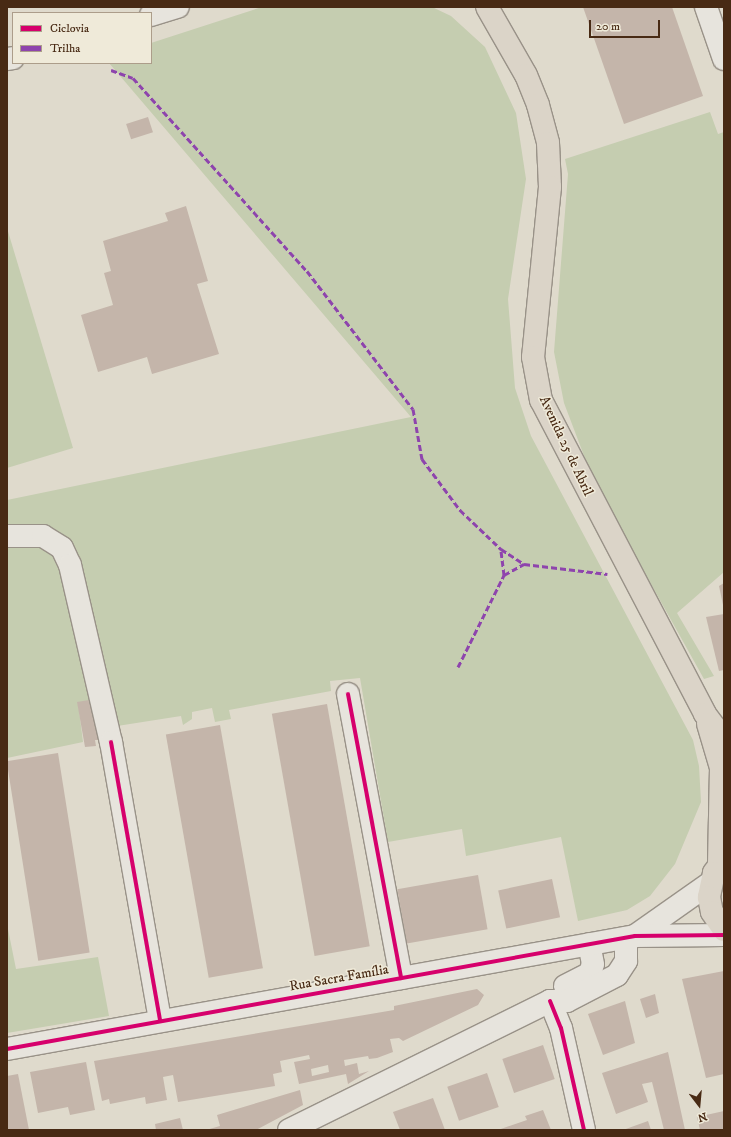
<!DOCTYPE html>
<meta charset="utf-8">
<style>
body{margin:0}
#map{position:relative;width:731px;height:1137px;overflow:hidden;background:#dfdacc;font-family:"IM FELL DW Pica",serif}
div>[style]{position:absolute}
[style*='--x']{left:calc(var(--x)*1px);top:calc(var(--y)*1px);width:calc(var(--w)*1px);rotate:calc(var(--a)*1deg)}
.green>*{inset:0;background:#c5cdb0}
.building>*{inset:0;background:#c4b5aa;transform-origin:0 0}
.roads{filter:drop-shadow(1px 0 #999288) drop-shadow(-1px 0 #999288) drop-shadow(0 1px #999288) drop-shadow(0 -1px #999288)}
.minor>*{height:22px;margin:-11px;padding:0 11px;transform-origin:11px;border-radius:11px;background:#e7e4dd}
.major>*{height:22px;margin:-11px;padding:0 11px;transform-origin:11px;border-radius:11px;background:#dbd4c8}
.quiet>*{height:3px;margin-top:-1.5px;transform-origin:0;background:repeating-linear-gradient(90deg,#8e44ad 0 6px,transparent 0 9px)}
.cycleway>*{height:4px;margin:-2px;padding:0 2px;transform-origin:2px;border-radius:2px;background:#d6006c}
span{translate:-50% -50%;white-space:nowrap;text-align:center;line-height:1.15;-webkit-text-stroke:3px #efead9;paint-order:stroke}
.street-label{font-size:14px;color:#482a14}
.frame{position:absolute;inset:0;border:8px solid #482a14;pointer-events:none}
.legend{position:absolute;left:12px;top:12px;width:140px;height:52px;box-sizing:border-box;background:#efead9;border:1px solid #ac9d8a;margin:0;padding:5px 7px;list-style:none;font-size:12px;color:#482a14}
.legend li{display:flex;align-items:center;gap:8px;height:20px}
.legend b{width:20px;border:1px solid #ac9d8a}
.north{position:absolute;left:679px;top:1085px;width:40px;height:40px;-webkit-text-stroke:3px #efead9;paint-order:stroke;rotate:164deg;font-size:11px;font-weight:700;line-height:16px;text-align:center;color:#482a14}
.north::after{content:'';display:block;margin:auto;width:14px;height:18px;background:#482a14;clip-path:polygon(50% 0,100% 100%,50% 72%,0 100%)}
.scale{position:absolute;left:589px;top:20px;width:71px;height:18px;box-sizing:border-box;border:2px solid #482a14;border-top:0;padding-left:5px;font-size:12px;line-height:14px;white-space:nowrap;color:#482a14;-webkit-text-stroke:3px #efead9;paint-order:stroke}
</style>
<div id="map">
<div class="green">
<i style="clip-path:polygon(262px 7px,432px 7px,451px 16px,485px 47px,516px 113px,526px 179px,508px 299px,515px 388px,531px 436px,693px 740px,699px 766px,701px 802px,675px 864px,650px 896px,627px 910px,578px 921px,561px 837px,466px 856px,462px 829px,388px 842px,360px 678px,330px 681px,331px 691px,229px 710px,231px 719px,215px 722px,212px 708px,192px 712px,192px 719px,183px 725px,181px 716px,98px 729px,78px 702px,83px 742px,7px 758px,7px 500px,411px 417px,109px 63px,151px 63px,151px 43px)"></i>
<i style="clip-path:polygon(710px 112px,718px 134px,724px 132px,724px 572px,677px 613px,714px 676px,704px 679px,594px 482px,564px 403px,554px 352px,568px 174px,565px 159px)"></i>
<i style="clip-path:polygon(7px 228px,73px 448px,7px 468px)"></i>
<i style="clip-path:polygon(7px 924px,16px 969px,98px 957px,109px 1016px,7px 1033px)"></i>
</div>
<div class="building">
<i style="clip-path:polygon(583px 7px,672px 7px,703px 96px,624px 124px)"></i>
<i style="left:148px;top:117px;width:16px;height:23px;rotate:72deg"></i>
<i style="clip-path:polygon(186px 206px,208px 281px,197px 284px,219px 354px,152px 374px,147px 357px,98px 372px,81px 315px,113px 305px,104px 273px,111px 271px,103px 241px,168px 221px,165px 213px)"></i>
<i style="clip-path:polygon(724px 583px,724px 605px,723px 605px,719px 586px)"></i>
<i style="clip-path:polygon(724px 614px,724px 670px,719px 671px,706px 617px)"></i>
<i style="clip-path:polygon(89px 700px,100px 740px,95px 740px,96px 746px,85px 747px,77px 702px)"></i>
<i style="left:327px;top:704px;width:246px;height:56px;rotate:80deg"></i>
<i style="left:220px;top:725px;width:247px;height:55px;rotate:80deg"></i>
<i style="left:58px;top:753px;width:202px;height:52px;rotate:81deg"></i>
<i style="left:478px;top:875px;width:55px;height:82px;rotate:80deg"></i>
<i style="left:552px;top:879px;width:39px;height:55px;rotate:78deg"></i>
<i style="clip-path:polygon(724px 971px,724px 1074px,706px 1078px,682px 979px)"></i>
<i style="clip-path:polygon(evenodd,477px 989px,484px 995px,478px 1005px,403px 1041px,399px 1038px,390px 1039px,393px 1052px,377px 1058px,369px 1059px,368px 1056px,344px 1060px,345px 1066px,357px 1063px,359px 1074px,369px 1071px,348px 1084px,346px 1074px,299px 1084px,294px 1062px,310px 1059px,309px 1055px,280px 1061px,282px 1072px,273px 1074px,275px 1086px,178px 1102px,173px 1075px,163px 1077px,167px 1100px,146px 1104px,145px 1097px,110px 1104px,109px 1099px,102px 1101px,94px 1061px,394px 1010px,394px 1006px,477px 989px,328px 1065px,329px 1072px,312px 1076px,311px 1069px,328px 1065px)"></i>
<i style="clip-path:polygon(655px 994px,659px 1013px,646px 1018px,640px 999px)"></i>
<i style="clip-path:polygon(625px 1001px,635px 1043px,603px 1055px,588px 1014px)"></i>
<i style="left:543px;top:1045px;width:36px;height:43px;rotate:71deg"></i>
<i style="clip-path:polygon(668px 1052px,685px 1130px,664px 1130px,652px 1082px,642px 1084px,648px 1102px,616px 1114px,602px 1073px)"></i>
<i style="clip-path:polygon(86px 1062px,95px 1110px,70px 1115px,68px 1107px,38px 1113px,30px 1072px)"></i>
<i style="left:487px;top:1073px;width:36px;height:42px;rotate:71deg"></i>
<i style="clip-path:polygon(18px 1074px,29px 1130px,7px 1130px,7px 1076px)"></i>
<i style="clip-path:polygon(300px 1090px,303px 1105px,256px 1130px,206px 1130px,220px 1126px,217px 1115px)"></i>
<i style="clip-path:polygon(433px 1098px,445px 1130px,400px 1130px,393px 1112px)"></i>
<i style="clip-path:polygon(543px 1110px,551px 1130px,498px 1130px,527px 1120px,525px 1116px)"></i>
<i style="clip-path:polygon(724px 1111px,724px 1130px,700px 1130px,697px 1117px)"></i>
<i style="clip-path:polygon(180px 1118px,183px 1130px,156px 1130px,155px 1124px)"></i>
<i style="clip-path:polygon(648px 1121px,651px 1130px,623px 1130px)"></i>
</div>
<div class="roads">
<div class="minor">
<i style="--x:706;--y:7;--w:55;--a:70.9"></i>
<i style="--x:151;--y:15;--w:28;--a:-17"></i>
<i style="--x:7;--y:59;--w:6;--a:-9"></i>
<i style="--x:7;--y:536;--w:36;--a:0"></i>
<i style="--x:43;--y:536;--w:22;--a:32"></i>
<i style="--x:62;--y:548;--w:19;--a:65"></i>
<i style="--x:70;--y:565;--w:182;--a:77"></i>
<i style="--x:111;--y:742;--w:283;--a:80"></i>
<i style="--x:348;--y:694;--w:289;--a:79.4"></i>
<i style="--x:635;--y:936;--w:92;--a:-35.2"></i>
<i style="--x:565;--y:986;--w:28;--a:-27"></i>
<i style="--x:590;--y:973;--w:9;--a:-72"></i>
<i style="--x:593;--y:964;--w:20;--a:-101"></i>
<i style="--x:550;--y:1001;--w:29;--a:68"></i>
<i style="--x:561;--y:1028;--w:105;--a:77.3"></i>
<i style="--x:7;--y:1049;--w:638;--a:-10.2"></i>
<i style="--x:635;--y:936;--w:89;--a:-0.6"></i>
<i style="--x:289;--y:1130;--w:291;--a:-26.3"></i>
<i style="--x:550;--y:1001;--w:17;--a:0"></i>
<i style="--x:567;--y:1001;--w:56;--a:-27.5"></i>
<i style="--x:617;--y:975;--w:17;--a:-57"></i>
<i style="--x:626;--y:961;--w:23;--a:-90"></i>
</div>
<div class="major">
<i style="--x:487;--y:7;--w:78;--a:60.2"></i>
<i style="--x:526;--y:75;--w:32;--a:68"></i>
<i style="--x:538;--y:105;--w:39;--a:75"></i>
<i style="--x:548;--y:143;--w:44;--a:87.4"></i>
<i style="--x:550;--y:187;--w:171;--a:95.7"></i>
<i style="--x:533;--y:357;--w:44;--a:79.5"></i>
<i style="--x:541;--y:400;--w:354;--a:62.4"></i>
<i style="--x:705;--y:714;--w:31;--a:53"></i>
<i style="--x:708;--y:724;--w:46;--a:73.5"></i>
<i style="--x:721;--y:768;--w:97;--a:91.2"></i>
<i style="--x:724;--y:859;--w:17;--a:126"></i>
<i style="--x:714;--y:873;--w:25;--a:102"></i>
<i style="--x:709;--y:897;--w:15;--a:79"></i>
<i style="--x:712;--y:912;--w:22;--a:56"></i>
</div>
</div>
<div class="quiet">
<i style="--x:111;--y:70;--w:23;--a:20"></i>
<i style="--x:133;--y:78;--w:260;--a:48"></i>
<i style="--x:307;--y:271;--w:174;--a:52.5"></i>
<i style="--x:413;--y:409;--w:51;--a:79.8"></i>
<i style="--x:422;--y:459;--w:64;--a:53.3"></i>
<i style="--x:460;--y:510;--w:57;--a:43.6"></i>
<i style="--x:501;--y:549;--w:27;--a:33"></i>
<i style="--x:524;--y:564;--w:84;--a:6.9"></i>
<i style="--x:504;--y:575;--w:23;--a:-29"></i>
<i style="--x:458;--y:667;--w:103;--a:-63.4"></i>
<i style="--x:504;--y:575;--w:26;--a:-97"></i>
</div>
<div class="cycleway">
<i style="--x:348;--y:694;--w:289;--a:79.4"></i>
<i style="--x:111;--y:742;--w:283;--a:80"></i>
<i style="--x:550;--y:1001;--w:29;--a:68"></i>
<i style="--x:561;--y:1028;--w:105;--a:77.3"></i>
<i style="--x:7;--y:1049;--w:638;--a:-10.2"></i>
<i style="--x:635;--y:936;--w:89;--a:-0.6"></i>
</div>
<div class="street-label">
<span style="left:566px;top:446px;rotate:65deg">Avenida 25 de Abril</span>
<span style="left:339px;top:978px;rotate:-10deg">Rua Sacra Família</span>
</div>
<div class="frame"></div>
<ul class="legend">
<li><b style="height:5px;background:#d6006c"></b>Ciclovia</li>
<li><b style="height:5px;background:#8e44ad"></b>Trilha</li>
</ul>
<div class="north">N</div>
<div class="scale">20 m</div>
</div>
